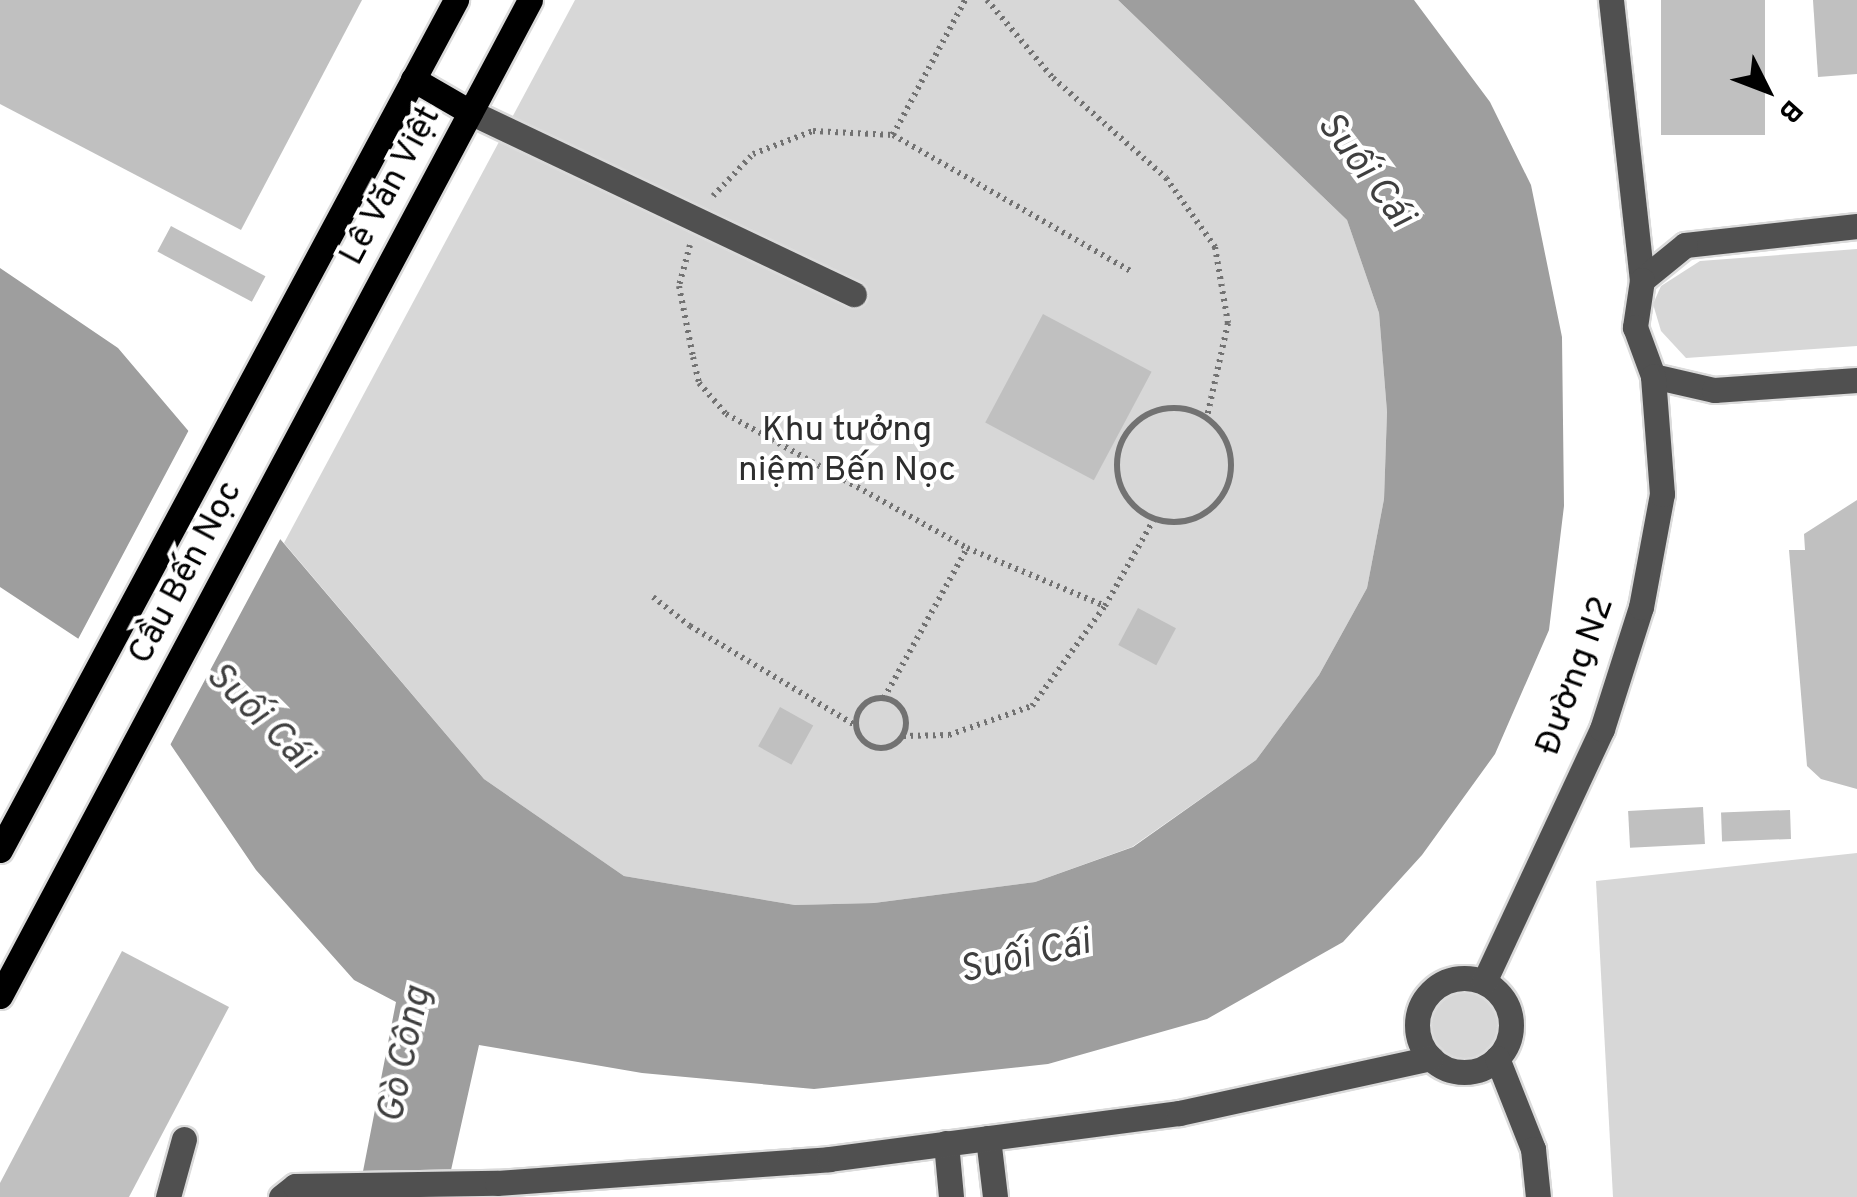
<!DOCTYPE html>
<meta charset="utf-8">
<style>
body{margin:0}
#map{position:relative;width:1857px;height:1197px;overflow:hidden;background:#fff;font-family:Overpass,sans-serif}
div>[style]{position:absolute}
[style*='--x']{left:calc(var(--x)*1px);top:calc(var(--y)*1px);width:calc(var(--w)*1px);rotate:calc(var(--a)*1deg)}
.green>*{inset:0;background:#d7d7d7}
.round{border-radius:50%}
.water>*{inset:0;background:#9e9e9e}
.pier>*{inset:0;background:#fff}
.building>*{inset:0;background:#c0c0c0;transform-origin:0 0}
.path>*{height:6px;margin-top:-3px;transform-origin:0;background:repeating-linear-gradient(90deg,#727272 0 2.5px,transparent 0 7.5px)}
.path>.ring{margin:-3px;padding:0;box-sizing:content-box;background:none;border:6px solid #727272;border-radius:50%}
.roads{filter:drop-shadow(2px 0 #dbdbdb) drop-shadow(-2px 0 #dbdbdb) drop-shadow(0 2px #dbdbdb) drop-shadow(0 -2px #dbdbdb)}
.minor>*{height:25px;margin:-12.5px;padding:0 12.5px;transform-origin:12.5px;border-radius:12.5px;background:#505050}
.minor>.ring{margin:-12.5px;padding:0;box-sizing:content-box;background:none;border:25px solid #505050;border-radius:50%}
.major>*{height:25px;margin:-12.5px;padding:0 12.5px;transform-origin:12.5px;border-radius:12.5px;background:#000}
span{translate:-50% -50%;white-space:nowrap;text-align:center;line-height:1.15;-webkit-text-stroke:8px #fff;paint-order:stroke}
.street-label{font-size:35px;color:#000}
.park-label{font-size:35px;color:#2e2e2e}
.water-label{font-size:38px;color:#3f3f3f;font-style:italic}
.north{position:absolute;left:1717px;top:40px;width:100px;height:100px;-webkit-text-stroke:8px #fff;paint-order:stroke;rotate:132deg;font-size:28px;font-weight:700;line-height:40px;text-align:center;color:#000}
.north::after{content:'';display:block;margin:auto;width:35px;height:45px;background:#000;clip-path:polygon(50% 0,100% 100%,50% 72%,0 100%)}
</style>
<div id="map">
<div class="green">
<i style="clip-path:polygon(575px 0,1118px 0,1347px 220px,1379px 313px,1387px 412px,1384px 499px,1367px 588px,1319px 675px,1256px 760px,1132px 847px,1035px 882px,874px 903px,795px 905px,624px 876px,484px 779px,284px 543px)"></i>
<i style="clip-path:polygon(1857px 249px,1857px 346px,1686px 358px,1661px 331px,1653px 304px,1661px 286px,1700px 261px)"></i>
<i style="clip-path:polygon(1857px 853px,1857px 1197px,1613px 1197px,1596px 881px)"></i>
<i class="round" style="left:1427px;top:989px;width:72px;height:72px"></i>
</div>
<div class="water">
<i style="clip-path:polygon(1118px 0,1414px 0,1490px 102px,1531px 185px,1562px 337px,1564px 506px,1549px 630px,1495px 754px,1422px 855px,1343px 942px,1207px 1019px,1048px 1064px,814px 1089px,642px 1073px,479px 1045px,445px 1197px,358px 1197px,396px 1002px,354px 980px,256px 870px,115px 663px,0 587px,0 268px,118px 348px,484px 779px,624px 876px,795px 905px,874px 903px,1035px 882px,1133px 847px,1256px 760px,1319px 675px,1367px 588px,1384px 499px,1387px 412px,1379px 313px,1347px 220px)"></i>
</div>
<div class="pier">
<i style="clip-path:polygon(191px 426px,283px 534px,168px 749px,111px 667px,76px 643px)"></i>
</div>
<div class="building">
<i style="clip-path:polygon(0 0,362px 0,241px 230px,0 104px)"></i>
<i style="left:1661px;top:0;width:104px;height:135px"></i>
<i style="clip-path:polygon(1813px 0,1857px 0,1857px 74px,1818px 77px)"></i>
<i style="left:171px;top:226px;width:107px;height:29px;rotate:28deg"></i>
<i style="left:1043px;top:314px;width:123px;height:123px;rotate:28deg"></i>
<i style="clip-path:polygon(1857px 500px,1857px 789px,1821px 779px,1807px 766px,1789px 550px,1805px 550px,1804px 534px)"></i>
<i style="left:1138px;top:608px;width:43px;height:42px;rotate:28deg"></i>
<i style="left:780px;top:707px;width:38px;height:45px;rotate:29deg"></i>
<i style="left:1703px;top:807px;width:37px;height:75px;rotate:87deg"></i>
<i style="left:1790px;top:810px;width:29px;height:69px;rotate:88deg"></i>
<i style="clip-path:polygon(122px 951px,229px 1007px,129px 1197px,0 1197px,0 1183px)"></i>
</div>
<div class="path">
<i style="--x:987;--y:0;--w:102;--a:49.8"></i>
<i style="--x:1053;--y:78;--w:151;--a:41.5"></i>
<i style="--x:1166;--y:178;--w:85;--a:54.6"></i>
<i style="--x:1215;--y:247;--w:77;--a:80.3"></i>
<i style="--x:1228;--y:323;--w:96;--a:102.6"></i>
<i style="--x:893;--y:135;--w:153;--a:-61.9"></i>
<i style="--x:713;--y:196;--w:58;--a:-46.4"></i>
<i style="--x:753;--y:154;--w:64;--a:-21"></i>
<i style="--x:813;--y:131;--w:80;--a:2.9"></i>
<i style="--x:893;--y:135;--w:273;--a:29.8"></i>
<i style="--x:690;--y:245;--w:42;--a:105"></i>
<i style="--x:679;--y:286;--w:72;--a:78.8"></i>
<i style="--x:693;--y:357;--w:27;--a:77"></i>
<i style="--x:699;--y:383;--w:41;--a:48.9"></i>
<i style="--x:726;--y:414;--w:276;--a:29.1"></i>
<i style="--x:967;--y:548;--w:150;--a:22.8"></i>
<i class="ring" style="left:1117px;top:408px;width:108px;height:108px"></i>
<i style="--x:653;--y:597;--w:47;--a:38.1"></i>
<i style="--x:690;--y:626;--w:192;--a:31"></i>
<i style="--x:884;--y:698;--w:171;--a:-61"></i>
<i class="ring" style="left:856px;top:698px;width:44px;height:44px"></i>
<i style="--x:903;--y:736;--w:46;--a:-1.2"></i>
<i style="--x:949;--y:735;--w:88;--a:-19.3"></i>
<i style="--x:1032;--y:706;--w:124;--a:-53.9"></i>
<i style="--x:1105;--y:606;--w:100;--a:-60.6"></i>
</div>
<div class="roads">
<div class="minor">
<i style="--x:1611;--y:0;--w:282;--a:83.7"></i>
<i style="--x:470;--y:112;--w:425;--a:25.4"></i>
<i style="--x:1857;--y:226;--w:173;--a:173.7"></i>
<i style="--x:1685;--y:245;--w:55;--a:140.9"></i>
<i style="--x:1642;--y:280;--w:48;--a:98.5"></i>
<i style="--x:1635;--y:327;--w:52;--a:69.8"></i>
<i style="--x:1653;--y:376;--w:63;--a:12.9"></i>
<i style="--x:1714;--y:390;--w:143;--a:-4"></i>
<i class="ring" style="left:1417px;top:978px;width:69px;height:69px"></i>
<i style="--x:1484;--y:982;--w:279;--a:-65"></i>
<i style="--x:1602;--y:729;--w:128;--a:-72.3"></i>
<i style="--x:1641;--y:607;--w:115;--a:-79.5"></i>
<i style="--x:1662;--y:494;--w:118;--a:-94.4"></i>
<i style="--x:1497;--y:1058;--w:98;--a:68.4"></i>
<i style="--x:1533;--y:1149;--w:48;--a:84.1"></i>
<i style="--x:988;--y:1138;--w:59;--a:83.2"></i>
<i style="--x:946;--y:1143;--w:54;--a:84.7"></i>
<i style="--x:168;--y:1197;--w:60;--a:-74.6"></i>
<i style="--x:281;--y:1197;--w:18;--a:-38"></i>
<i style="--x:295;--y:1186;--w:202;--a:-0.9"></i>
<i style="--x:497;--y:1183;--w:333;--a:-4.1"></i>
<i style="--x:829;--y:1159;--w:353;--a:-7.5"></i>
<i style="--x:1179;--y:1113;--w:258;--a:-12.3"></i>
</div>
<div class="major">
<i style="--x:413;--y:79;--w:66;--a:30.1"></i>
<i style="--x:0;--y:850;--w:965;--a:-61.79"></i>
<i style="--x:0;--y:996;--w:1128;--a:-61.98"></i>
</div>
</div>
<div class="street-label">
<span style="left:391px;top:186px;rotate:-62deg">Lê Văn Việt</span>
<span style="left:186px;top:573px;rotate:-62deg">Cầu Bến Nọc</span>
<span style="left:1576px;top:676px;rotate:-70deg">Đường N2</span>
</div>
<div class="park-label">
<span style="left:847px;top:451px">Khu tưởng<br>niệm Bến Nọc</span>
</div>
<div class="water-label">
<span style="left:1364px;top:171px;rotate:53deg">Suối Cái</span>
<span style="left:258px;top:717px;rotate:45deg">Suối Cái</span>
<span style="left:1025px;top:958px;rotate:-13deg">Suối Cái</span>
<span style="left:406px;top:1055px;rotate:-78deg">Gò Công</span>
</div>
<div class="north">B</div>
</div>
